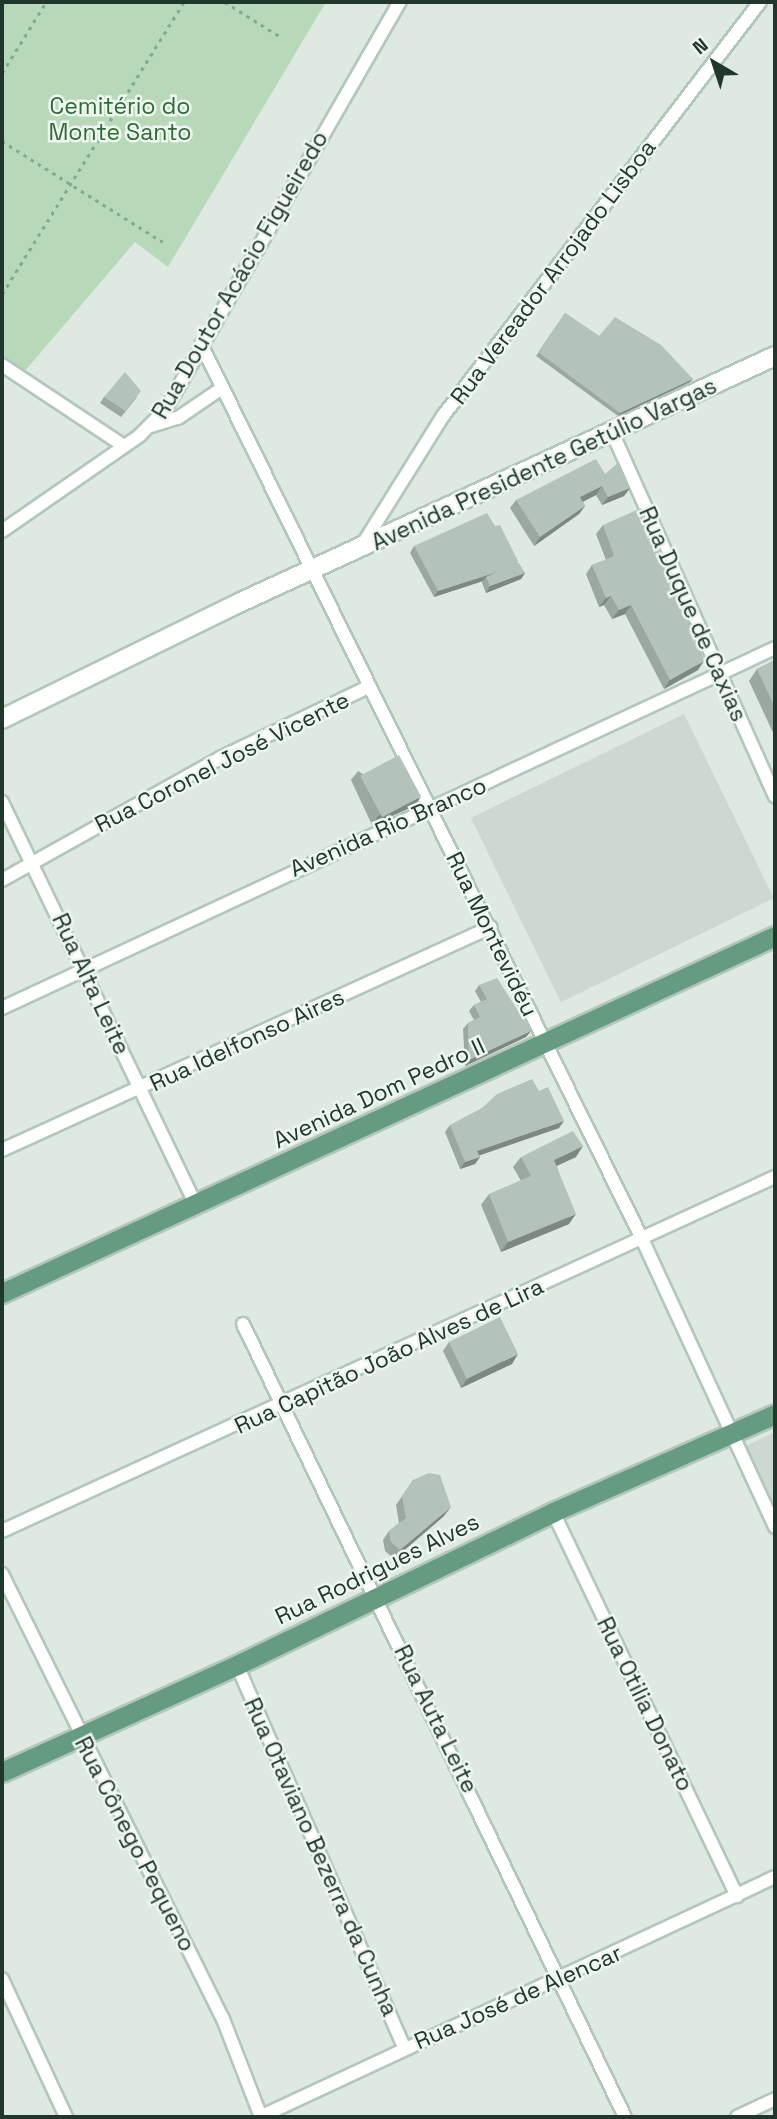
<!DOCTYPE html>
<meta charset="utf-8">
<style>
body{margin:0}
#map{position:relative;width:777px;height:2119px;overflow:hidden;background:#dee9e1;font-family:"Space Grotesk",sans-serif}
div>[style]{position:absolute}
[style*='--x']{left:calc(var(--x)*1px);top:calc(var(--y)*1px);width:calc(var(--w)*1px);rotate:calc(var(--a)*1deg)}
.built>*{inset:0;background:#ccd8d0;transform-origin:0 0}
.green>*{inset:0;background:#b8d9b9}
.path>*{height:2.5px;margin-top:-1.25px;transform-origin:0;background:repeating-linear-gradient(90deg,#80aa93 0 3.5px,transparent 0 8.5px)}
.roads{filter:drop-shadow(2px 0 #b2c7bb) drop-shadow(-2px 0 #b2c7bb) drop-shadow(0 2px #b2c7bb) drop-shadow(0 -2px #b2c7bb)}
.minor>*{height:12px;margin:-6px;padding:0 6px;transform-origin:6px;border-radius:6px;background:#fff}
.secondary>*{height:18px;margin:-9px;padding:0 9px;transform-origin:9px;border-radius:9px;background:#fff}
.primary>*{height:19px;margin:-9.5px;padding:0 9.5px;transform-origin:9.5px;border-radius:9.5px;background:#659b81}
.wall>*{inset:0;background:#9ba8a0}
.shaded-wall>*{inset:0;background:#7e8882}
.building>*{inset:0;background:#b4c3ba;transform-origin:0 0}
span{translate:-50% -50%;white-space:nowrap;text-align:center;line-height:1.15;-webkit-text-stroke:5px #eef6f0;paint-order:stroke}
.park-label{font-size:23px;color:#2e6b37}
.street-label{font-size:23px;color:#21372c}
.frame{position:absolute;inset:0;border:4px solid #21372c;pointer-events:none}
.north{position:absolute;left:679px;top:28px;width:70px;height:70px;-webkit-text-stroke:5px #eef6f0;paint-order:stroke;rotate:321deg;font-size:19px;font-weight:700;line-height:28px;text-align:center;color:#21372c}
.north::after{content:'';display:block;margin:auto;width:24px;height:32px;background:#21372c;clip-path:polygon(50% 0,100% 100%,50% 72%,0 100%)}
</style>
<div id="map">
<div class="built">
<i style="left:684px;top:714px;width:205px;height:237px;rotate:64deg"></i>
<i style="clip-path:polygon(775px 1432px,775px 1508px,746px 1446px)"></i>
</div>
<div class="green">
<i style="clip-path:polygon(2px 2px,326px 2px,168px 267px,135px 242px,24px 372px,2px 358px)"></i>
</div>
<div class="path">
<i style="--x:225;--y:2;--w:66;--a:32"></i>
<i style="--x:2;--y:73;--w:84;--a:-58.2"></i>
<i style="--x:2;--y:141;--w:190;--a:32.1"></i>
<i style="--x:2;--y:294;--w:344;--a:-58.1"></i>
</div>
<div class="roads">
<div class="minor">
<i style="--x:201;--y:344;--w:1000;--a:63.77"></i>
<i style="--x:643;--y:1241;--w:315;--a:65.2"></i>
<i style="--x:2;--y:365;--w:146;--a:33.6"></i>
<i style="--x:151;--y:426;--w:28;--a:-17"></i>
<i style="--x:178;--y:418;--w:53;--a:-34.3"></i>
<i style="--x:612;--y:432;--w:399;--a:65.9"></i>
<i style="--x:2;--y:531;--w:167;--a:-34.7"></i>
<i style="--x:139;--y:436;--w:37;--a:-45"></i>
<i style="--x:165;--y:410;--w:471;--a:-60.1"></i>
<i style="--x:361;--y:547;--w:155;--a:-58"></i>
<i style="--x:443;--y:416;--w:521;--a:-52.56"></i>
<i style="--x:2;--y:802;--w:447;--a:64.3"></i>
<i style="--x:2;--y:880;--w:250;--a:-29.2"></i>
<i style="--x:220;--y:758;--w:166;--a:-25.6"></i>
<i style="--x:2;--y:1008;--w:853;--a:-24.97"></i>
<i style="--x:2;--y:1150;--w:537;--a:-24.51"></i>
<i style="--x:243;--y:1324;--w:880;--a:64.28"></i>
<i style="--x:553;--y:1512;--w:426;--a:64.4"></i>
<i style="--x:2;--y:1531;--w:850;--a:-24.61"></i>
<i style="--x:2;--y:1574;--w:497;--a:63.6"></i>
<i style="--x:223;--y:2019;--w:105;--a:68.8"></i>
<i style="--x:237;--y:1665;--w:419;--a:66.4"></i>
<i style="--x:2;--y:1979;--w:152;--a:65.1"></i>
<i style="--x:260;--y:2117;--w:568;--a:-24.99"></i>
<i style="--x:737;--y:2117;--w:42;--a:-25.3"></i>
</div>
<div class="secondary">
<i style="--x:2;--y:719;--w:266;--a:-26.1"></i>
<i style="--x:241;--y:602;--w:588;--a:-24.73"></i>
</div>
<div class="primary">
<i style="--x:2;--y:1293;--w:851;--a:-24.79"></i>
<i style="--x:2;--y:1772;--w:258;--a:-24.5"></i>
<i style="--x:237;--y:1665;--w:351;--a:-25.8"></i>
<i style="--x:553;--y:1512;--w:243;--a:-23.8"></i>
</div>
</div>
<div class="wall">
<i style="clip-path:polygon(565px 313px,599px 336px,693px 379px,690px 382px,618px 416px,536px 356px)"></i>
<i style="clip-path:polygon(104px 397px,137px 397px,121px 417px,100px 403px)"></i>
<i style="clip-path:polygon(605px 474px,630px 488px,624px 496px,602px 505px,596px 495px,583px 502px,585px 506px,579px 514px,534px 546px,510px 508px,516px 500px)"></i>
<i style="clip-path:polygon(603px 525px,682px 601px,679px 606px,698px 670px,664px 689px,625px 614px,612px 619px,604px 605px,599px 607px,586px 574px,592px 565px,606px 560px,596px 534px)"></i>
<i style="clip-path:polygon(414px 546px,518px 561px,517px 563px,525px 573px,521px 579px,486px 593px,482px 583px,483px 581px,434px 597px,410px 553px)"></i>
<i style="clip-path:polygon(775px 660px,775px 737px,749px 681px,757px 669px)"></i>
<i style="clip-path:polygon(358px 771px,414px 806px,372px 825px,351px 780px)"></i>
<i style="clip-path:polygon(479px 985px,531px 1031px,526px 1037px,465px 1066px,463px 1029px,468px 1023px,474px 1020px,469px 1011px,474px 1005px,481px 1002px,475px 991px)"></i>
<i style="clip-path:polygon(450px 1125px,559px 1128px,479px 1155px,480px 1157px,475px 1164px,460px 1169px,445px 1132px)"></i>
<i style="clip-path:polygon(521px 1157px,576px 1157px,557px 1166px,569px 1224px,501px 1252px,481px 1205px,489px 1194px,521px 1181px,513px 1167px)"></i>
<i style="clip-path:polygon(449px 1342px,512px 1364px,461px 1388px,443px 1351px)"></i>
<i style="clip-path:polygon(413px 1480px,444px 1516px,394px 1559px,385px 1551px,383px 1540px,389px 1531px,399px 1523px,396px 1505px)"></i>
</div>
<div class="shaded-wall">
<i style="clip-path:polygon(693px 379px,690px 382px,618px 416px,620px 413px)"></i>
<i style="clip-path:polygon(602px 486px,596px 495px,574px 506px,580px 497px)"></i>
<i style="clip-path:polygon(630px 488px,624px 496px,602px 505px,608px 497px)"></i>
<i style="clip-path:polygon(585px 506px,579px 514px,534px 546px,540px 537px)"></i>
<i style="clip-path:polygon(497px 572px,486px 577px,483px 581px,434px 597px,438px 591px)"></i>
<i style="clip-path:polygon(525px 573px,521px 579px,486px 593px,490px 586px)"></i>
<i style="clip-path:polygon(611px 596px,604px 605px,599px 607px,606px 598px)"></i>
<i style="clip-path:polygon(631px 605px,625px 614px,612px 619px,619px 610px)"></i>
<i style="clip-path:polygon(704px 661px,698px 670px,664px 689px,670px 680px)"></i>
<i style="clip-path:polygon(421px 797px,414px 806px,372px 825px,378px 816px)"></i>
<i style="clip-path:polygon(531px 1031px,526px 1037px,465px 1066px,469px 1060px)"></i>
<i style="clip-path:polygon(564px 1121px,559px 1128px,472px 1158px,477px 1151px)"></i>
<i style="clip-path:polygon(583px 1146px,576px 1157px,547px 1170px,554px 1160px)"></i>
<i style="clip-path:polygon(480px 1157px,475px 1164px,460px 1169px,465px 1162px)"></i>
<i style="clip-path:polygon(576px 1214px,569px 1224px,501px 1252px,508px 1242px)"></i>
<i style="clip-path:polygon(518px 1354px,512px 1364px,461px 1388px,467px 1379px)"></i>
<i style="clip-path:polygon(451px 1507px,444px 1516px,394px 1559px,400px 1550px)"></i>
</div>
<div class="building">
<i style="clip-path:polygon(565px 313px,599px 336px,615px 317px,661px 345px,693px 379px,620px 413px,538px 352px)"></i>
<i style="clip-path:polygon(125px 372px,141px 391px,125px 411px,104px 397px)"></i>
<i style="clip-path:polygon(596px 459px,605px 474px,619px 462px,630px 488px,608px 497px,602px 486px,580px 497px,585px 506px,540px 537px,516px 500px)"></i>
<i style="clip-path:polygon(641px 508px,667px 561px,682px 601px,677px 604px,693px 625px,704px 661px,670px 680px,631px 605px,619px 610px,611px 596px,606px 598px,592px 565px,614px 556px,603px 525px)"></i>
<i style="clip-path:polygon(487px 513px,495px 526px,500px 525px,518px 561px,515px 564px,519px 563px,525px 573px,490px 586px,486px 577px,497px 572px,438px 591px,414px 546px)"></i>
<i style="clip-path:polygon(775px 660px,775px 708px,757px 669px)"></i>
<i style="left:399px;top:755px;width:47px;height:44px;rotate:62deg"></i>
<i style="clip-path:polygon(497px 978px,531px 1031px,469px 1060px,468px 1023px,480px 1017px,474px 1005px,487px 999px,479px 985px)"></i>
<i style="clip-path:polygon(532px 1079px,539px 1091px,548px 1087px,564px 1121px,477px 1151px,480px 1157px,465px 1162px,450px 1125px,482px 1108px,497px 1094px)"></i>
<i style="clip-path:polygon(573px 1131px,583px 1146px,554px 1160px,576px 1214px,508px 1242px,489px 1194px,531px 1176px,521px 1157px)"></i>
<i style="left:500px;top:1317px;width:41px;height:57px;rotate:64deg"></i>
<i style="clip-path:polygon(429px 1473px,440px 1475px,451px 1507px,400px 1550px,391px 1542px,389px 1531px,406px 1518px,402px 1496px,413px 1480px)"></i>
</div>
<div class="park-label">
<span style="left:120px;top:119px">Cemitério do<br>Monte Santo</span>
</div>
<div class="street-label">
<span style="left:553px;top:272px;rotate:-53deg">Rua Vereador Arrojado Lisboa</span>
<span style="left:240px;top:275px;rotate:-60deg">Rua Doutor Acácio Figueiredo</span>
<span style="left:544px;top:464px;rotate:-25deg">Avenida Presidente Getúlio Vargas</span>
<span style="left:693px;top:614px;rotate:66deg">Rua Duque de Caxias</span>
<span style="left:222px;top:762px;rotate:-27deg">Rua Coronel José Vicente</span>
<span style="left:388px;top:827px;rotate:-24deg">Avenida Rio Branco</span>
<span style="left:492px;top:934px;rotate:64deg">Rua Montevidéu</span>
<span style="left:91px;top:984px;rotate:65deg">Rua Alta Leite</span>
<span style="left:247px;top:1040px;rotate:-25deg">Rua Idelfonso Aires</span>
<span style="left:379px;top:1093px;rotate:-25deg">Avenida Dom Pedro II</span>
<span style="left:389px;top:1356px;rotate:-25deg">Rua Capitão João Alves de Lira</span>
<span style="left:377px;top:1569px;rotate:-26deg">Rua Rodrigues Alves</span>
<span style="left:645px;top:1704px;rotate:64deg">Rua Otilia Donato</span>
<span style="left:436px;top:1719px;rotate:64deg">Rua Auta Leite</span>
<span style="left:135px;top:1844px;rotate:63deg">Rua Cônego Pequeno</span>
<span style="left:321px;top:1857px;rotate:66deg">Rua Otaviano Bezerra da Cunha</span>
<span style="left:518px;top:1997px;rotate:-24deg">Rua José de Alencar</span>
</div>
<div class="frame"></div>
<div class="north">N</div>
</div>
